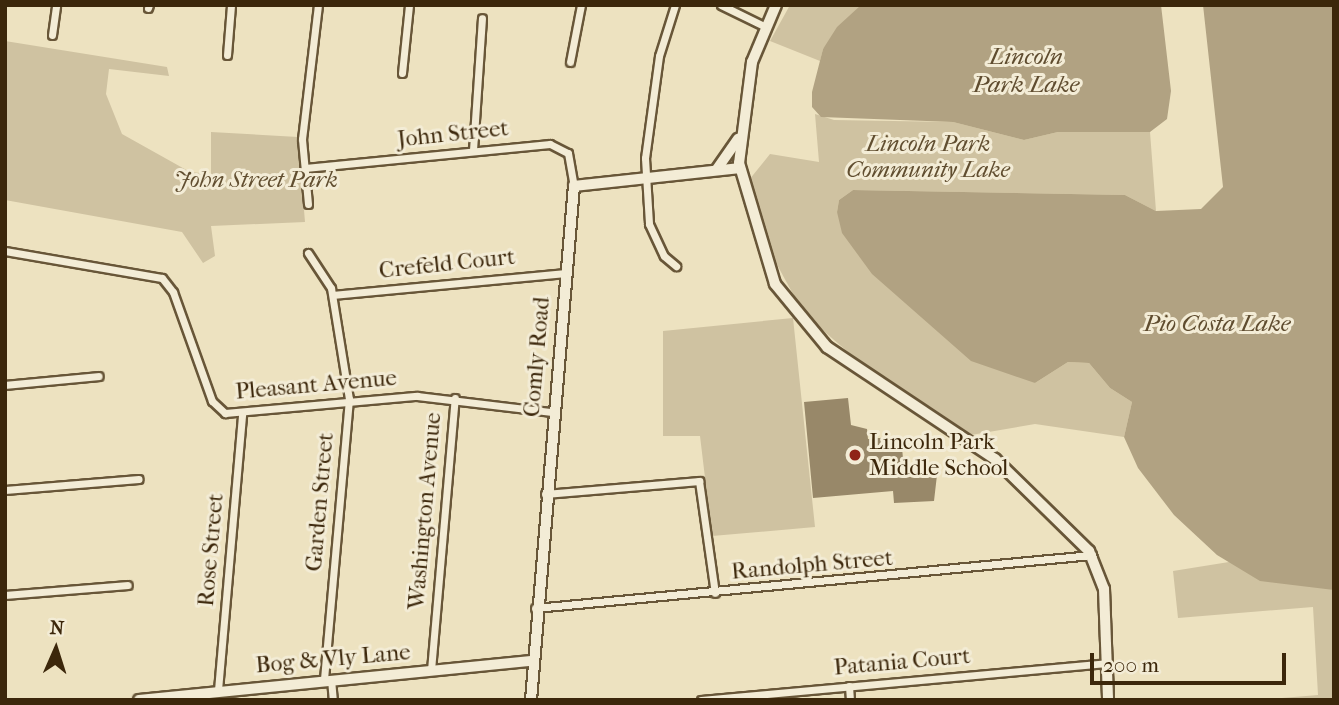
<!DOCTYPE html>
<style>
body{margin:0}
#map{position:relative;width:1339px;height:705px;overflow:hidden;background:#ede2c0;font-family:"IM FELL French Canon",serif}
div>[style]{position:absolute}
[style*='--x']{left:calc(var(--x)*1px);top:calc(var(--y)*1px);width:calc(var(--w)*1px);rotate:calc(var(--a)*1deg)}
.green>*{inset:0;background:#cfc2a1}
.water>*{inset:0;background:#b1a282}
.building>*{inset:0;background:#988869}
.roads{filter:drop-shadow(2px 0 #685638) drop-shadow(-2px 0 #685638) drop-shadow(0 2px #685638) drop-shadow(0 -2px #685638)}
.street>*{height:7px;margin:-3.5px;padding:0 3.5px;transform-origin:3.5px;border-radius:3.5px;background:#f3ecd6}
.secondary>*{height:10px;margin:-5px;padding:0 5px;transform-origin:5px;border-radius:5px;background:#f3ecd6}
.dots>*{width:19px;height:19px;translate:-50% -50%;box-sizing:border-box;border:4px solid #f3ecd6;border-radius:50%}
span{translate:-50% -50%;white-space:nowrap;text-align:center;line-height:1.15;-webkit-text-stroke:6px #f3ecd6;paint-order:stroke}
.street-label{font-size:23px;color:#3c270b}
.park-label{font-size:23px;color:#614e30;font-style:italic}
.poi-label{font-size:23px;color:#3c270b}
.left{translate:0 -50%;text-align:left}
.water-label{font-size:24px;color:#5f4c2f;font-style:italic}
.frame{position:absolute;inset:0;border:7px solid #3c270b;pointer-events:none}
.north{position:absolute;left:21px;top:614px;width:70px;height:70px;-webkit-text-stroke:5px #f3ecd6;paint-order:stroke;rotate:3deg;font-size:19px;font-weight:700;line-height:28px;text-align:center;color:#3c270b}
.north::after{content:'';display:block;margin:auto;width:24px;height:32px;background:#3c270b;clip-path:polygon(50% 0,100% 100%,50% 72%,0 100%)}
.scale{position:absolute;left:1090px;top:653px;width:196px;height:32px;box-sizing:border-box;border:4px solid #3c270b;border-top:0;padding-left:9px;font-size:21px;line-height:24px;white-space:nowrap;color:#3c270b;-webkit-text-stroke:5px #f3ecd6;paint-order:stroke}
</style>
<div id="map">
<div class="green">
<i style="clip-path:polygon(790px 5px,861px 5px,823px 49px,820px 61px,770px 41px)"></i>
<i style="clip-path:polygon(5px 41px,167px 67px,169px 76px,109px 69px,106px 94px,122px 134px,190px 172px,211px 174px,211px 132px,298px 137px,305px 222px,211px 226px,215px 256px,203px 263px,182px 232px,5px 200px)"></i>
<i style="clip-path:polygon(815px 114px,834px 120px,953px 122px,1024px 140px,1058px 132px,1150px 132px,1156px 211px,1125px 195px,853px 190px,839px 200px,837px 212px,1035px 383px,1068px 362px,1089px 363px,1110px 388px,1132px 402px,1124px 437px,1035px 424px,971px 435px,878px 378px,804px 314px,764px 241px,749px 180px,770px 154px,819px 162px)"></i>
<i style="clip-path:polygon(793px 318px,815px 527px,712px 536px,700px 436px,663px 436px,663px 331px)"></i>
<i style="clip-path:polygon(1229px 562px,1334px 565px,1334px 700px,1258px 700px,1318px 695px,1313px 607px,1178px 618px,1173px 571px)"></i>
</div>
<div class="water">
<i style="clip-path:polygon(861px 5px,1161px 5px,1171px 91px,1167px 119px,1150px 132px,1058px 132px,1024px 140px,953px 122px,821px 117px,812px 107px,812px 92px,823px 49px,837px 27px)"></i>
<i style="clip-path:polygon(1203px 5px,1334px 5px,1334px 590px,1260px 581px,1217px 555px,1174px 515px,1138px 468px,1124px 437px,1132px 402px,1110px 388px,1089px 363px,1068px 362px,1035px 383px,971px 361px,872px 274px,842px 233px,837px 212px,839px 200px,853px 190px,1125px 195px,1156px 211px,1201px 209px,1223px 187px)"></i>
</div>
<div class="building">
<i style="clip-path:polygon(848px 398px,851px 425px,867px 429px,868px 439px,901px 436px,904px 470px,926px 468px,927px 476px,937px 475px,934px 501px,894px 503px,893px 491px,813px 498px,804px 402px)"></i>
</div>
<div class="roads">
<div class="street">
<i style="--x:675;--y:5;--w:53;--a:107.4"></i>
<i style="--x:659;--y:56;--w:103;--a:97.8"></i>
<i style="--x:645;--y:158;--w:66;--a:86.5"></i>
<i style="--x:649;--y:224;--w:35;--a:65"></i>
<i style="--x:664;--y:256;--w:16;--a:40"></i>
<i style="--x:721;--y:5;--w:48;--a:26"></i>
<i style="--x:148;--y:8;--w:3;--a:-72"></i>
<i style="--x:52;--y:35;--w:30;--a:-82"></i>
<i style="--x:227;--y:55;--w:50;--a:-85.4"></i>
<i style="--x:570;--y:62;--w:58;--a:-79.1"></i>
<i style="--x:402;--y:73;--w:68;--a:-84.1"></i>
<i style="--x:473;--y:150;--w:132;--a:-86.1"></i>
<i style="--x:305;--y:168;--w:246;--a:-5.6"></i>
<i style="--x:550;--y:144;--w:20;--a:27"></i>
<i style="--x:568;--y:153;--w:34;--a:80"></i>
<i style="--x:308;--y:204;--w:65;--a:-95.3"></i>
<i style="--x:302;--y:139;--w:135;--a:-83.2"></i>
<i style="--x:5;--y:251;--w:159;--a:9.8"></i>
<i style="--x:162;--y:278;--w:18;--a:52"></i>
<i style="--x:173;--y:292;--w:116;--a:70.3"></i>
<i style="--x:212;--y:401;--w:18;--a:43"></i>
<i style="--x:225;--y:413;--w:193;--a:-5.1"></i>
<i style="--x:417;--y:396;--w:136;--a:6.8"></i>
<i style="--x:308;--y:253;--w:42;--a:56.7"></i>
<i style="--x:331;--y:288;--w:112;--a:80.8"></i>
<i style="--x:349;--y:399;--w:281;--a:95.1"></i>
<i style="--x:333;--y:295;--w:233;--a:-5.4"></i>
<i style="--x:5;--y:385;--w:94;--a:-5.5"></i>
<i style="--x:5;--y:490;--w:134;--a:-4.7"></i>
<i style="--x:545;--y:494;--w:155;--a:-4.8"></i>
<i style="--x:699;--y:481;--w:113;--a:81.9"></i>
<i style="--x:5;--y:595;--w:123;--a:-4.6"></i>
<i style="--x:535;--y:608;--w:560;--a:-5.44"></i>
<i style="--x:431;--y:670;--w:273;--a:-85"></i>
<i style="--x:331;--y:679;--w:21;--a:85"></i>
<i style="--x:849;--y:686;--w:14;--a:86"></i>
<i style="--x:218;--y:690;--w:278;--a:-85"></i>
<i style="--x:701;--y:700;--w:407;--a:-5.2"></i>
</div>
<div class="secondary">
<i style="--x:776;--y:5;--w:62;--a:112.8"></i>
<i style="--x:752;--y:62;--w:102;--a:97.3"></i>
<i style="--x:739;--y:163;--w:126;--a:73.4"></i>
<i style="--x:775;--y:284;--w:82;--a:50.5"></i>
<i style="--x:827;--y:347;--w:202;--a:33.7"></i>
<i style="--x:995;--y:459;--w:132;--a:44.4"></i>
<i style="--x:1089;--y:551;--w:41;--a:68.5"></i>
<i style="--x:1104;--y:589;--w:111;--a:87.9"></i>
<i style="--x:717;--y:169;--w:37;--a:-55"></i>
<i style="--x:139;--y:700;--w:394;--a:-5.7"></i>
<i style="--x:531;--y:700;--w:516;--a:-85.22"></i>
<i style="--x:574;--y:186;--w:167;--a:-6.2"></i>
</div>
</div>
<div class="dots">
<i style="left:855px;top:455px;background:#8f2418"></i>
</div>
<div class="street-label">
<span style="left:453px;top:134px;rotate:-6deg">John Street</span>
<span style="left:447px;top:264px;rotate:-6deg">Crefeld Court</span>
<span style="left:537px;top:357px;rotate:-85deg">Comly Road</span>
<span style="left:316px;top:385px;rotate:-5deg">Pleasant Avenue</span>
<span style="left:320px;top:502px;rotate:-85deg">Garden Street</span>
<span style="left:425px;top:511px;rotate:-85deg">Washington Avenue</span>
<span style="left:211px;top:550px;rotate:-85deg">Rose Street</span>
<span style="left:812px;top:565px;rotate:-5deg">Randolph Street</span>
<span style="left:333px;top:659px;rotate:-5deg">Bog &amp; Vly Lane</span>
<span style="left:902px;top:662px;rotate:-5deg">Patania Court</span>
</div>
<div class="park-label">
<span style="left:928px;top:157px">Lincoln Park<br>Community Lake</span>
<span style="left:256px;top:180px">John Street Park</span>
</div>
<div class="poi-label">
<span class="left" style="left:869px;top:455px">Lincoln Park<br>Middle School</span>
</div>
<div class="water-label">
<span style="left:1026px;top:71px">Lincoln<br>Park Lake</span>
<span style="left:1217px;top:324px">Pio Costa Lake</span>
</div>
<div class="frame"></div>
<div class="north">N</div>
<div class="scale">200 m</div>
</div>
